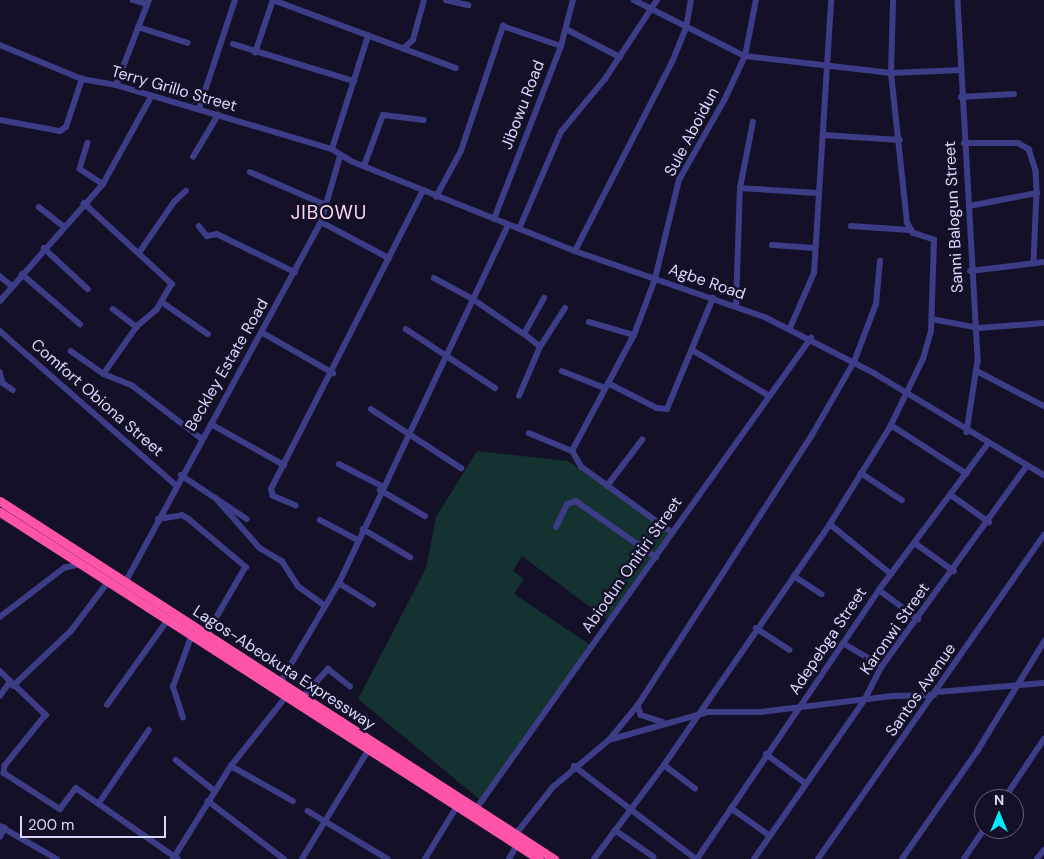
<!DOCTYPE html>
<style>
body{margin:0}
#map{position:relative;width:1044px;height:859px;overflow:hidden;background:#141028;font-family:"DM Sans",sans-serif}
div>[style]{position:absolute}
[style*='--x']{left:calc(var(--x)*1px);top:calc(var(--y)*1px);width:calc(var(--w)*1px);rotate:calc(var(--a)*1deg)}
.green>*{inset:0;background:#133230}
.minor>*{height:5.5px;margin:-2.75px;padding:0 2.75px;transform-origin:2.75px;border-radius:2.75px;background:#3d3c86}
.highway>*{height:9px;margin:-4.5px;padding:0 4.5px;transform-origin:4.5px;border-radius:4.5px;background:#fd54a9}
span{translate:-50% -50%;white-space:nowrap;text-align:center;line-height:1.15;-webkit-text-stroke:5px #141028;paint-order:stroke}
.street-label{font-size:16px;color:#dbd8ff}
.quarter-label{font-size:19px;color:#ffdaf2;letter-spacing:1px}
.north{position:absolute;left:974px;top:789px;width:50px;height:50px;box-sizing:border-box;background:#141028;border:1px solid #64607e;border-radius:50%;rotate:0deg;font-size:14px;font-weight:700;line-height:20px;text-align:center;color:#dbd8ff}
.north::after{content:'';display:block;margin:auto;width:18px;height:22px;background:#06e9fc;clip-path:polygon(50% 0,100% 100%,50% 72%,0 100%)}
.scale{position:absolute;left:20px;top:816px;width:146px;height:22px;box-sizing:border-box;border:2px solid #dbd8ff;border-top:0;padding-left:6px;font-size:15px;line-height:18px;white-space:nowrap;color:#dbd8ff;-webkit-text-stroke:4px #141028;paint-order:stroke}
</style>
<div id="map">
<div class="green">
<i style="clip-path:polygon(477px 451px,568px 461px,670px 532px,609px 621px,522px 556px,513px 571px,524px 579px,514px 594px,592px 646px,484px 803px,358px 699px,426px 568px,436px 517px)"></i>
</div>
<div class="minor">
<i style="--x:133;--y:0;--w:15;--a:16"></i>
<i style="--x:273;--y:0;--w:195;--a:20.4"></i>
<i style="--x:446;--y:0;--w:23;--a:13"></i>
<i style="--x:634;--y:0;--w:124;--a:26.8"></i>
<i style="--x:745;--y:56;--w:147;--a:6.6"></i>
<i style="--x:891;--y:73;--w:69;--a:-2.5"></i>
<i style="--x:958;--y:0;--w:362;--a:86.8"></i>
<i style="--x:978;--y:361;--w:72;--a:98.8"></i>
<i style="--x:138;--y:27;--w:52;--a:17.7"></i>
<i style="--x:566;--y:29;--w:61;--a:27.4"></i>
<i style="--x:233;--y:44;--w:127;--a:17"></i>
<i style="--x:0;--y:45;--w:89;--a:22.5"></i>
<i style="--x:82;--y:79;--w:35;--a:10"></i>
<i style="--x:116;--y:85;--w:225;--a:16.5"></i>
<i style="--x:332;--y:149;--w:22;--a:32"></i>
<i style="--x:351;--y:161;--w:241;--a:21.9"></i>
<i style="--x:575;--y:251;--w:201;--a:19.2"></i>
<i style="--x:765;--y:317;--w:123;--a:27.2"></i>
<i style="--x:874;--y:373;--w:198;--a:31"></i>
<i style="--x:403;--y:49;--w:13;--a:-42"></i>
<i style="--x:413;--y:40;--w:41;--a:-74.6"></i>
<i style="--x:255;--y:53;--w:56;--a:-71.2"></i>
<i style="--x:116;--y:85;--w:91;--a:-68.8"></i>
<i style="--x:961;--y:97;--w:53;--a:-3.2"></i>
<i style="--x:199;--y:109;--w:115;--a:-71.7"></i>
<i style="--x:0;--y:120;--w:61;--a:10.4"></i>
<i style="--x:60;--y:131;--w:7;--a:-34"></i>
<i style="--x:66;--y:127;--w:51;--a:-71.6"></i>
<i style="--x:823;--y:135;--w:77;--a:3.7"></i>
<i style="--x:88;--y:143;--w:27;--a:107"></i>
<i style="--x:80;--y:169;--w:27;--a:33"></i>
<i style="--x:964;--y:143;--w:54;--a:0"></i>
<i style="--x:1018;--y:143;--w:13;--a:29"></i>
<i style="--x:1029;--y:149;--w:23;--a:72"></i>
<i style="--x:1036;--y:171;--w:22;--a:87"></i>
<i style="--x:1037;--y:193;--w:69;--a:92.5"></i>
<i style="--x:332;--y:149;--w:119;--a:-72.3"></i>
<i style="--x:193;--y:157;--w:49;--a:-59.2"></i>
<i style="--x:364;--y:166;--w:54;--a:-69.6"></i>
<i style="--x:383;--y:115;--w:41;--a:7"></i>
<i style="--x:250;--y:172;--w:83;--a:23.5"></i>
<i style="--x:740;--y:188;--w:77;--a:3.7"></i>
<i style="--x:436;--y:197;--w:52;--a:-61.5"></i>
<i style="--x:461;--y:151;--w:132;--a:-71.4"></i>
<i style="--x:503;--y:26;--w:61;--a:19"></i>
<i style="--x:84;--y:203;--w:120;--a:42.6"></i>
<i style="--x:172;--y:284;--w:30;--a:120"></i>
<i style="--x:157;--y:310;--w:26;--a:140"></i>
<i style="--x:137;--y:327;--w:57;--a:125.1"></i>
<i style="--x:969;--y:206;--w:69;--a:-10.8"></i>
<i style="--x:39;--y:207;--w:31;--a:38"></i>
<i style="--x:494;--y:219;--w:186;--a:-68.8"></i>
<i style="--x:561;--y:46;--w:48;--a:-75.4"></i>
<i style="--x:321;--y:222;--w:77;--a:27.9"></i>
<i style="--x:199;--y:226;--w:13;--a:51"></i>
<i style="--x:207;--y:236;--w:10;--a:-11"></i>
<i style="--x:217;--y:234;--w:87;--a:26"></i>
<i style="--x:851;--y:226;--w:58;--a:3.9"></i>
<i style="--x:519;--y:229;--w:106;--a:-66.6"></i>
<i style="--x:561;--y:132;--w:69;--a:-50.3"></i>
<i style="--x:605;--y:79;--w:95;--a:-56.6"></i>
<i style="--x:772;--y:245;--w:43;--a:4"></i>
<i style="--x:44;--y:248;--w:60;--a:43"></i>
<i style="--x:575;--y:251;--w:215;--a:-62.8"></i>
<i style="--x:673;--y:60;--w:35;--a:-68"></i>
<i style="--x:686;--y:28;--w:28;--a:-80"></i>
<i style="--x:139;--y:253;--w:62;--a:-55.5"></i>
<i style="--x:174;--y:202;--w:16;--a:-43"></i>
<i style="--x:970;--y:271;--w:75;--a:-6.9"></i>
<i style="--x:22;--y:274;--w:77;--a:40.8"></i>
<i style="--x:0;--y:276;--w:16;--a:40"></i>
<i style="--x:434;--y:278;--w:44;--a:28.3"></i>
<i style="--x:473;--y:299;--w:62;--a:34.5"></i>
<i style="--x:524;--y:334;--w:41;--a:-60.9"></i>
<i style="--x:0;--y:301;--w:156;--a:-48.6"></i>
<i style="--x:103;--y:184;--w:99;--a:-61.1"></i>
<i style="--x:162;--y:302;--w:56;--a:34.8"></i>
<i style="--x:736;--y:306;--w:118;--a:-88.1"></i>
<i style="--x:740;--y:188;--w:67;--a:-78.9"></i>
<i style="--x:113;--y:309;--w:30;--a:37"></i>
<i style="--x:932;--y:319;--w:48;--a:10.8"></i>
<i style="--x:979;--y:328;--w:65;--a:-4.4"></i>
<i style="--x:589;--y:322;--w:47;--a:16.1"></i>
<i style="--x:790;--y:328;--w:60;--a:-66.4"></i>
<i style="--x:814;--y:273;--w:274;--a:-86.4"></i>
<i style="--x:406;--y:329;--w:107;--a:33.5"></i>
<i style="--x:0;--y:331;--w:232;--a:41.2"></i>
<i style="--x:263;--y:333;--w:81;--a:29.7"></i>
<i style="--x:540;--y:347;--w:46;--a:-57.3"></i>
<i style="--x:71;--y:351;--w:40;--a:34.9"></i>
<i style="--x:104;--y:374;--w:31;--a:22"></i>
<i style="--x:133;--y:386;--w:87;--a:37.5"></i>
<i style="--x:694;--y:351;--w:86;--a:30.7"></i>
<i style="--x:562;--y:371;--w:46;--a:21.6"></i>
<i style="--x:977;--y:371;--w:76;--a:27.6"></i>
<i style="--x:0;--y:372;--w:11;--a:75"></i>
<i style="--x:3;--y:383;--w:12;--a:35"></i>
<i style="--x:608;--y:383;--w:55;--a:27"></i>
<i style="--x:657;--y:408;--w:10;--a:6"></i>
<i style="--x:667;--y:409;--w:120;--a:-67.5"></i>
<i style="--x:519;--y:396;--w:53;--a:-66.8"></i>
<i style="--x:540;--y:347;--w:21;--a:-141"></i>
<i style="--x:371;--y:409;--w:108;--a:33.2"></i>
<i style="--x:211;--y:424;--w:84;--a:29.3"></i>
<i style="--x:891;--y:425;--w:90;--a:32.8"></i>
<i style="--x:529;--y:433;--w:47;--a:22.7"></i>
<i style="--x:339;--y:464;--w:48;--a:27.1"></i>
<i style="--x:861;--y:473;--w:49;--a:33.4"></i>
<i style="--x:181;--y:475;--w:79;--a:33.7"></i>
<i style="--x:607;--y:486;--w:58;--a:-52.7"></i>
<i style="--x:380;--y:490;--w:52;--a:30"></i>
<i style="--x:951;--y:495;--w:47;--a:35.4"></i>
<i style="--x:216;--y:498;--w:67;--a:48.7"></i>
<i style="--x:260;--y:548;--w:26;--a:31"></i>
<i style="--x:282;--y:561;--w:30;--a:57"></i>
<i style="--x:298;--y:586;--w:34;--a:36"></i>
<i style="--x:296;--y:506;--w:25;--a:-157"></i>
<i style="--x:273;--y:496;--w:7;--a:-106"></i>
<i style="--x:271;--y:489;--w:335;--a:-63"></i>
<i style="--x:158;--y:519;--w:24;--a:-9"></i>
<i style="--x:182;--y:515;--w:8;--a:30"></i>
<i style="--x:189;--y:519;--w:75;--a:40.1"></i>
<i style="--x:246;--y:567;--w:80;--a:120.1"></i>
<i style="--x:320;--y:520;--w:43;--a:27.8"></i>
<i style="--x:830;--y:524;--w:79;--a:39.3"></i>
<i style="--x:556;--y:527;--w:25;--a:-64"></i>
<i style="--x:567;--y:504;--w:9;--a:-18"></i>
<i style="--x:576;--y:501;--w:98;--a:35"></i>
<i style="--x:363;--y:529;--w:55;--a:30.8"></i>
<i style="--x:672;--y:533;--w:112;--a:-144"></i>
<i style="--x:581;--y:467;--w:18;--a:-119"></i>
<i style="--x:572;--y:451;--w:132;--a:-61.9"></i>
<i style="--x:634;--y:335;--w:60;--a:-69.4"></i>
<i style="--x:655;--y:279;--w:102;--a:-76.4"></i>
<i style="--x:679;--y:180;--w:93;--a:-60.4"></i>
<i style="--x:725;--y:99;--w:47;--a:-65.1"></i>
<i style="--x:745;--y:56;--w:57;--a:-78.9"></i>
<i style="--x:915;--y:543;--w:48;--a:35.7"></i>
<i style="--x:794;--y:576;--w:33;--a:33"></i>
<i style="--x:125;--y:583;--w:411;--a:-61.5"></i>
<i style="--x:321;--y:222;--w:69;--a:-73.9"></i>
<i style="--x:339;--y:583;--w:40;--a:32"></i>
<i style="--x:879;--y:590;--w:49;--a:36.6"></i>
<i style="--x:0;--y:617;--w:81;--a:-37.4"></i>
<i style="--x:64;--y:568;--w:16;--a:-14"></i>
<i style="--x:756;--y:628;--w:40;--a:32.9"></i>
<i style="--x:843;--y:643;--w:45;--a:30.5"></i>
<i style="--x:0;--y:671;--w:64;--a:43.7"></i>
<i style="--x:46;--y:715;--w:65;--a:128.8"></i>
<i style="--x:5;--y:766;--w:7;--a:98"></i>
<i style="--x:4;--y:773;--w:67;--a:32.7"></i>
<i style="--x:60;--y:809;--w:26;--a:-53"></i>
<i style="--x:76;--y:788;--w:124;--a:34.8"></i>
<i style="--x:280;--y:683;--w:116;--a:-59.5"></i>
<i style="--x:339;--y:583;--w:396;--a:-64.7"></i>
<i style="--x:13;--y:686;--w:80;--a:-43.5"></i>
<i style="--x:71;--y:631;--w:61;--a:-52.9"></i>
<i style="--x:937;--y:692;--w:107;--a:-4.8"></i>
<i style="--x:0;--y:696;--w:16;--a:-55"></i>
<i style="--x:302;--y:698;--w:39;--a:-48"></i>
<i style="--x:328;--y:669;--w:28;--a:38"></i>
<i style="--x:107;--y:705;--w:103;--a:-54.5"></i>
<i style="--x:638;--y:705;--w:10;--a:73"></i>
<i style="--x:641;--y:715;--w:22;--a:18"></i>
<i style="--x:183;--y:718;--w:33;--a:-108"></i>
<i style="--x:173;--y:687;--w:53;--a:-70.2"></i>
<i style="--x:609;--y:740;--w:103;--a:-15.8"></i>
<i style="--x:708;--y:712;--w:53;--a:0"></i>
<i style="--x:761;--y:712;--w:134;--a:-6.9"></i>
<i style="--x:894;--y:696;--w:40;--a:-1.4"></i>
<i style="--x:766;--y:754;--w:49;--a:36.6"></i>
<i style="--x:176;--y:760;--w:50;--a:38.5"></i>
<i style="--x:664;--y:765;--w:39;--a:37"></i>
<i style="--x:231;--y:766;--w:71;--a:29.4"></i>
<i style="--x:574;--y:766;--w:153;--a:37.3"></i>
<i style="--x:1004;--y:799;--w:72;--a:-56.3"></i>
<i style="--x:208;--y:801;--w:96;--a:37.3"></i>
<i style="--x:99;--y:803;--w:88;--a:-55.6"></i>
<i style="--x:731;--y:808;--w:47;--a:35.4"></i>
<i style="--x:476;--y:809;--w:578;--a:-54.58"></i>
<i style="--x:308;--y:811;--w:93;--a:31"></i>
<i style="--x:0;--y:826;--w:66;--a:30.1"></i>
<i style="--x:615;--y:830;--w:47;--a:34.7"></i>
<i style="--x:516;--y:834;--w:60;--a:-51.8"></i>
<i style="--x:553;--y:787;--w:73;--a:-40"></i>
<i style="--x:609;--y:740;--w:45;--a:-50.4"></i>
<i style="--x:638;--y:705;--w:321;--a:-57.2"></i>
<i style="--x:812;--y:435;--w:84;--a:-60.1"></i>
<i style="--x:854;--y:362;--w:62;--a:-69.2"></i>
<i style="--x:876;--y:304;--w:43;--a:-84.7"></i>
<i style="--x:0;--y:837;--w:10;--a:-66"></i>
<i style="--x:173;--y:859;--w:110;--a:-58.1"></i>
<i style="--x:231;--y:766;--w:87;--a:-51.5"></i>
<i style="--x:302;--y:859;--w:127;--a:-58.6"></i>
<i style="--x:425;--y:859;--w:60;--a:-58.7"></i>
<i style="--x:509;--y:859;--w:16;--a:-60"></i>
<i style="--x:594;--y:859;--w:117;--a:-53.3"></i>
<i style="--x:664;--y:765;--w:293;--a:-55.4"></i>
<i style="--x:830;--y:524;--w:112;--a:-58.2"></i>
<i style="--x:889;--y:429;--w:78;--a:-64.1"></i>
<i style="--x:923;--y:359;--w:29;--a:-74"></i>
<i style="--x:931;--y:331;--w:91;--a:-88.1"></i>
<i style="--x:934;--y:240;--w:22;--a:-162"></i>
<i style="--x:913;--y:233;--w:12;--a:-121"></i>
<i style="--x:907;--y:223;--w:151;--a:-96.1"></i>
<i style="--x:891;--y:73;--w:73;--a:-88.4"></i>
<i style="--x:697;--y:859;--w:325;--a:-55.9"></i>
<i style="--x:879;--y:590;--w:182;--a:-53.3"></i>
<i style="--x:754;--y:859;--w:195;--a:-55.2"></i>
<i style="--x:865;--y:699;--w:37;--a:-63"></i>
<i style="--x:882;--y:666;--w:247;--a:-54.1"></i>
<i style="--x:818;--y:859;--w:395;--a:-55.1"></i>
<i style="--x:902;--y:859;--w:133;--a:-55.1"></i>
<i style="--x:978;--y:750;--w:127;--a:-58.6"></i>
<i style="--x:964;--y:859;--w:36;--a:-56"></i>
<i style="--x:1037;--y:859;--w:11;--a:-52"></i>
</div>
<div class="highway">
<i style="--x:0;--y:501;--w:660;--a:32.87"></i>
<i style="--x:0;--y:512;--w:641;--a:32.77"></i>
</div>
<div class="street-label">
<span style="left:174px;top:89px;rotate:16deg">Terry Grillo Street</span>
<span style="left:523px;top:105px;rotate:-69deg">Jibowu Road</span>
<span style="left:692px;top:132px;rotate:-62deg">Sule Aboidun</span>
<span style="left:954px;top:217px;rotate:-93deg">Sanni Balogun Street</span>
<span style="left:707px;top:282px;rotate:19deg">Agbe Road</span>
<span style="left:227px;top:365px;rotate:-60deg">Beckley Estate Road</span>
<span style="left:97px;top:398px;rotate:41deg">Comfort Obiona Street</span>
<span style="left:632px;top:565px;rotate:-55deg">Abiodun Onitiri Street</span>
<span style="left:895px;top:629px;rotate:-55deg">Karonwi Street</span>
<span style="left:828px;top:641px;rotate:-56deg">Adepebga Street</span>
<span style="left:284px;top:668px;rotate:33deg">Lagos-Abeokuta Expressway</span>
<span style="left:921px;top:690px;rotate:-55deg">Santos Avenue</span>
</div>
<div class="quarter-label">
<span style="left:329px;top:213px">JIBOWU</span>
</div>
<div class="north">N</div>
<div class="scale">200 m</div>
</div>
